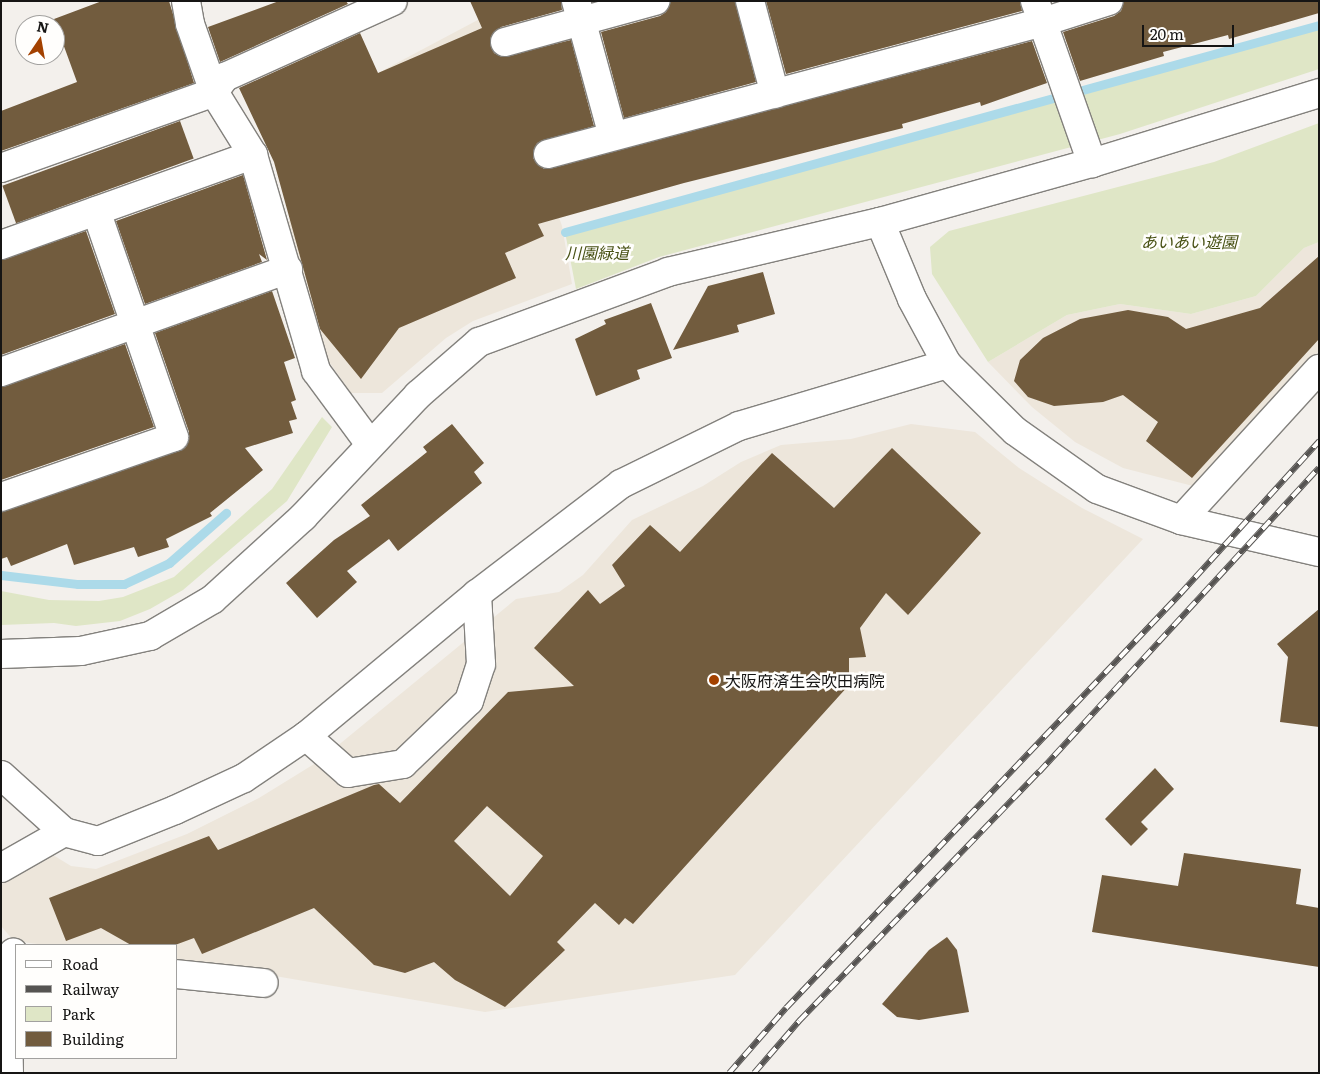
<!DOCTYPE html>
<meta charset="utf-8">
<style>
body{margin:0}
#map{position:relative;width:1320px;height:1074px;overflow:hidden;background:#f3f0ec;font-family:Literata,"Noto Sans JP",serif}
div>[style]{position:absolute}
[style*='--x']{left:calc(var(--x)*1px);top:calc(var(--y)*1px);width:calc(var(--w)*1px);rotate:calc(var(--a)*1deg)}
.built>*{inset:0;background:#ede6db}
.green>*{inset:0;background:#dfe6c6}
.stream>*{height:9px;margin:-4.5px;padding:0 4.5px;transform-origin:4.5px;border-radius:4.5px;background:#acdae9}
.building>*{inset:0;background:#725c3e;transform-origin:0 0}
.roads{filter:drop-shadow(1px 0 #83817d) drop-shadow(-1px 0 #83817d) drop-shadow(0 1px #83817d) drop-shadow(0 -1px #83817d)}
.minor>*{height:28px;margin:-14px;padding:0 14px;transform-origin:14px;border-radius:14px;background:#fff}
.rail>*{height:5.5px;margin-top:-2.75px;transform-origin:0;background:repeating-linear-gradient(90deg,#fffefc 0 11px,#565452 0 22px);box-sizing:border-box;border-block:1px solid #565452}
.dots>*{width:14px;height:14px;translate:-50% -50%;box-sizing:border-box;border:2px solid #fffefc;border-radius:50%}
span{translate:-50% -50%;white-space:nowrap;text-align:center;line-height:1.15;-webkit-text-stroke:5px #fffefc;paint-order:stroke}
.park-label{font-size:16px;color:#485114;font-style:italic}
.poi-label{font-size:16px;color:#161514}
.left{translate:0 -50%;text-align:left}
.frame{position:absolute;inset:0;border:2px solid #161514;pointer-events:none}
.legend{position:absolute;left:15px;top:944px;width:162px;height:115px;box-sizing:border-box;background:#fffefc;border:1px solid #a2a19f;margin:0;padding:6px 9px;list-style:none;font-size:15px;color:#161514}
.legend li{display:flex;align-items:center;gap:10px;height:25px}
.legend b{width:25px;border:1px solid #a2a19f}
.north{position:absolute;left:15px;top:15px;width:50px;height:50px;box-sizing:border-box;background:#fffefc;border:1px solid #a2a19f;border-radius:50%;rotate:12deg;font-size:14px;font-weight:700;line-height:20px;text-align:center;color:#161514}
.north::after{content:'';display:block;margin:auto;width:18px;height:22px;background:#a34100;clip-path:polygon(50% 0,100% 100%,50% 72%,0 100%)}
.scale{position:absolute;left:1142px;top:25px;width:92px;height:22px;box-sizing:border-box;border:2px solid #161514;border-top:0;padding-left:6px;font-size:15px;line-height:18px;white-space:nowrap;color:#161514;-webkit-text-stroke:4px #fffefc;paint-order:stroke}
</style>
<div id="map">
<div class="built">
<i style="clip-path:polygon(489px 14px,562px 226px,572px 284px,473px 321px,446px 338px,382px 393px,351px 393px,327px 359px,298px 267px,302px 265px,286px 222px,422px 167px,378px 73px)"></i>
<i style="clip-path:polygon(1319px 242px,1319px 351px,1193px 486px,1123px 468px,1075px 442px,1032px 407px,988px 362px,1067px 315px,1120px 304px,1191px 314px,1256px 296px,1304px 248px)"></i>
<i style="clip-path:polygon(911px 424px,975px 432px,1019px 468px,1082px 508px,1143px 539px,735px 975px,485px 1012px,269px 975px,176px 964px,176px 945px,45px 945px,14px 941px,1px 926px,1px 887px,5px 879px,53px 855px,71px 866px,96px 869px,187px 834px,259px 798px,319px 761px,516px 599px,559px 592px,583px 575px,632px 520px,703px 486px,741px 462px,781px 445px,851px 439px)"></i>
</div>
<div class="green">
<i style="clip-path:polygon(1319px 25px,1319px 69px,1120px 134px,659px 257px,576px 289px,565px 232px)"></i>
<i style="clip-path:polygon(1319px 123px,1319px 242px,1304px 248px,1256px 296px,1191px 314px,1120px 304px,1067px 315px,988px 362px,932px 274px,930px 247px,949px 231px,1214px 162px)"></i>
<i style="clip-path:polygon(322px 417px,332px 427px,287px 501px,183px 590px,150px 609px,120px 621px,76px 626px,54px 623px,1px 625px,1px 591px,49px 600px,99px 601px,123px 597px,174px 577px,272px 489px)"></i>
</div>
<div class="stream">
<i style="--x:565;--y:232;--w:782;--a:-15.35"></i>
<i style="--x:1;--y:575;--w:78;--a:6.7"></i>
<i style="--x:78;--y:584;--w:46;--a:0"></i>
<i style="--x:124;--y:584;--w:50;--a:-25"></i>
<i style="--x:169;--y:563;--w:76;--a:-41.3"></i>
</div>
<div class="building">
<i style="clip-path:polygon(102px 1px,169px 1px,194px 83px,1px 151px,1px 111px,77px 82px,54px 19px)"></i>
<i style="clip-path:polygon(279px 1px,346px 1px,348px 4px,220px 62px,208px 27px)"></i>
<i style="clip-path:polygon(470px 1px,561px 1px,562px 10px,501px 27px,490px 39px,494px 53px,502px 57px,571px 40px,594px 126px,537px 143px,533px 158px,544px 169px,1032px 41px,1047px 83px,981px 106px,980px 102px,902px 124px,903px 128px,684px 183px,538px 224px,544px 236px,505px 253px,516px 278px,399px 328px,361px 379px,320px 329px,274px 162px,239px 88px,360px 33px,378px 73px,482px 28px)"></i>
<i style="clip-path:polygon(670px 1px,735px 1px,756px 82px,624px 118px,601px 32px,660px 16px,666px 12px)"></i>
<i style="clip-path:polygon(766px 1px,1020px 1px,1022px 11px,786px 74px)"></i>
<i style="clip-path:polygon(1124px 1px,1319px 1px,1319px 13px,1229px 39px,1228px 35px,1163px 52px,1164px 56px,1080px 81px,1063px 32px,1114px 16px,1121px 11px)"></i>
<i style="left:180px;top:121px;width:40px;height:189px;rotate:70deg"></i>
<i style="clip-path:polygon(243px 175px,267px 260px,259px 254px,262px 262px,145px 304px,116px 221px)"></i>
<i style="clip-path:polygon(86px 231px,115px 314px,1px 355px,1px 260px)"></i>
<i style="clip-path:polygon(1319px 256px,1319px 339px,1192px 478px,1146px 441px,1158px 422px,1123px 395px,1103px 402px,1054px 406px,1028px 397px,1014px 381px,1020px 360px,1043px 338px,1080px 319px,1128px 310px,1168px 317px,1186px 329px,1260px 308px)"></i>
<i style="clip-path:polygon(763px 272px,775px 314px,737px 325px,739px 332px,673px 350px,708px 286px)"></i>
<i style="clip-path:polygon(272px 291px,295px 358px,284px 362px,296px 400px,291px 402px,297px 419px,289px 421px,293px 433px,245px 448px,263px 470px,210px 513px,212px 516px,166px 539px,169px 547px,138px 557px,134px 547px,74px 565px,67px 544px,11px 566px,7px 557px,1px 559px,1px 512px,186px 447px,189px 432px,155px 333px)"></i>
<i style="clip-path:polygon(651px 303px,672px 358px,637px 370px,640px 379px,596px 396px,575px 339px,606px 324px,604px 320px)"></i>
<i style="clip-path:polygon(125px 344px,154px 427px,1px 480px,1px 387px)"></i>
<i style="clip-path:polygon(452px 424px,484px 463px,474px 472px,482px 483px,398px 551px,389px 539px,347px 571px,357px 582px,317px 618px,286px 583px,334px 540px,370px 516px,361px 505px,427px 452px,423px 447px)"></i>
<i style="clip-path:polygon(evenodd,892px 448px,981px 533px,908px 615px,886px 593px,860px 628px,866px 657px,849px 658px,849px 685px,633px 924px,625px 918px,619px 925px,595px 903px,557px 942px,565px 950px,505px 1007px,455px 980px,434px 962px,405px 973px,374px 965px,314px 908px,202px 954px,194px 938px,175px 945px,131px 945px,101px 928px,66px 941px,49px 898px,209px 836px,218px 850px,374px 785px,379px 784px,400px 803px,508px 692px,574px 686px,534px 648px,588px 590px,600px 604px,625px 586px,612px 565px,650px 525px,680px 552px,772px 453px,834px 508px,892px 448px,487px 806px,543px 856px,510px 896px,454px 841px,487px 806px)"></i>
<i style="clip-path:polygon(1319px 609px,1319px 727px,1280px 722px,1288px 657px,1277px 644px)"></i>
<i style="clip-path:polygon(1155px 768px,1174px 789px,1141px 822px,1148px 829px,1131px 846px,1105px 819px)"></i>
<i style="clip-path:polygon(1184px 853px,1301px 869px,1296px 904px,1319px 908px,1319px 967px,1092px 932px,1102px 875px,1178px 886px)"></i>
<i style="clip-path:polygon(947px 937px,957px 950px,969px 1012px,919px 1020px,897px 1017px,882px 1004px,929px 950px)"></i>
</div>
<div class="roads">
<div class="minor">
<i style="--x:186;--y:1;--w:23;--a:80"></i>
<i style="--x:190;--y:24;--w:72;--a:70.6"></i>
<i style="--x:214;--y:92;--w:74;--a:58.2"></i>
<i style="--x:253;--y:155;--w:225;--a:73.7"></i>
<i style="--x:316;--y:371;--w:89;--a:53.6"></i>
<i style="--x:576;--y:1;--w:140;--a:74.7"></i>
<i style="--x:750;--y:1;--w:96;--a:75"></i>
<i style="--x:1035;--y:1;--w:172;--a:70.6"></i>
<i style="--x:505;--y:42;--w:156;--a:-15.3"></i>
<i style="--x:548;--y:154;--w:512;--a:-14.93"></i>
<i style="--x:1043;--y:22;--w:69;--a:-17.7"></i>
<i style="--x:1;--y:168;--w:226;--a:-19.6"></i>
<i style="--x:214;--y:92;--w:19;--a:-54"></i>
<i style="--x:225;--y:77;--w:184;--a:-24.3"></i>
<i style="--x:880;--y:222;--w:83;--a:67.4"></i>
<i style="--x:912;--y:299;--w:74;--a:61.7"></i>
<i style="--x:947;--y:364;--w:95;--a:44.6"></i>
<i style="--x:1015;--y:431;--w:100;--a:35.3"></i>
<i style="--x:1097;--y:489;--w:90;--a:20.3"></i>
<i style="--x:1181;--y:520;--w:142;--a:13.1"></i>
<i style="--x:1;--y:245;--w:268;--a:-19.7"></i>
<i style="--x:1;--y:372;--w:305;--a:-19.7"></i>
<i style="--x:1;--y:497;--w:183;--a:-19.1"></i>
<i style="--x:174;--y:437;--w:239;--a:-109"></i>
<i style="--x:1181;--y:520;--w:205;--a:-47.6"></i>
<i style="--x:1;--y:654;--w:80;--a:-2.1"></i>
<i style="--x:81;--y:651;--w:71;--a:-12.3"></i>
<i style="--x:150;--y:636;--w:73;--a:-30.4"></i>
<i style="--x:213;--y:599;--w:122;--a:-42.3"></i>
<i style="--x:303;--y:517;--w:168;--a:-46.7"></i>
<i style="--x:418;--y:395;--w:81;--a:-41"></i>
<i style="--x:479;--y:342;--w:202;--a:-20.3"></i>
<i style="--x:668;--y:272;--w:218;--a:-13.3"></i>
<i style="--x:880;--y:222;--w:220;--a:-15.6"></i>
<i style="--x:1092;--y:163;--w:238;--a:-17.1"></i>
<i style="--x:306;--y:736;--w:56;--a:41.4"></i>
<i style="--x:348;--y:773;--w:56;--a:-9.3"></i>
<i style="--x:403;--y:764;--w:91;--a:-43.7"></i>
<i style="--x:469;--y:701;--w:39;--a:-72"></i>
<i style="--x:481;--y:664;--w:70;--a:-93.3"></i>
<i style="--x:1;--y:775;--w:85;--a:42.1"></i>
<i style="--x:64;--y:832;--w:35;--a:15"></i>
<i style="--x:98;--y:841;--w:83;--a:-21.9"></i>
<i style="--x:175;--y:810;--w:76;--a:-24.9"></i>
<i style="--x:244;--y:778;--w:75;--a:-34.1"></i>
<i style="--x:306;--y:736;--w:222;--a:-39.7"></i>
<i style="--x:477;--y:594;--w:181;--a:-37.4"></i>
<i style="--x:621;--y:484;--w:131;--a:-26.2"></i>
<i style="--x:739;--y:426;--w:217;--a:-16.6"></i>
<i style="--x:1;--y:868;--w:73;--a:-29.7"></i>
<i style="--x:176;--y:974;--w:88;--a:5.8"></i>
<i style="--x:9;--y:1073;--w:88;--a:-91.3"></i>
<i style="--x:7;--y:985;--w:33;--a:-79"></i>
</div>
</div>
<div class="rail">
<i style="--x:729;--y:1073;--w:86;--a:-48.8"></i>
<i style="--x:786;--y:1008;--w:572;--a:-46.42"></i>
<i style="--x:1180;--y:594;--w:207;--a:-47.7"></i>
<i style="--x:754;--y:1073;--w:69;--a:-49.1"></i>
<i style="--x:799;--y:1021;--w:346;--a:-46.1"></i>
<i style="--x:1039;--y:772;--w:413;--a:-47.4"></i>
</div>
<div class="dots">
<i style="left:714px;top:680px;background:#a34100"></i>
</div>
<div class="park-label">
<span style="left:1189px;top:241px">あいあい遊園</span>
<span style="left:597px;top:252px">川園緑道</span>
</div>
<div class="poi-label">
<span class="left" style="left:725px;top:680px">大阪府済生会吹田病院</span>
</div>
<div class="frame"></div>
<ul class="legend">
<li><b style="height:6px;background:#fff"></b>Road</li>
<li><b style="height:6px;background:#565452"></b>Railway</li>
<li><b style="height:14px;background:#dfe6c6"></b>Park</li>
<li><b style="height:14px;background:#725c3e"></b>Building</li>
</ul>
<div class="north">N</div>
<div class="scale">20 m</div>
</div>
